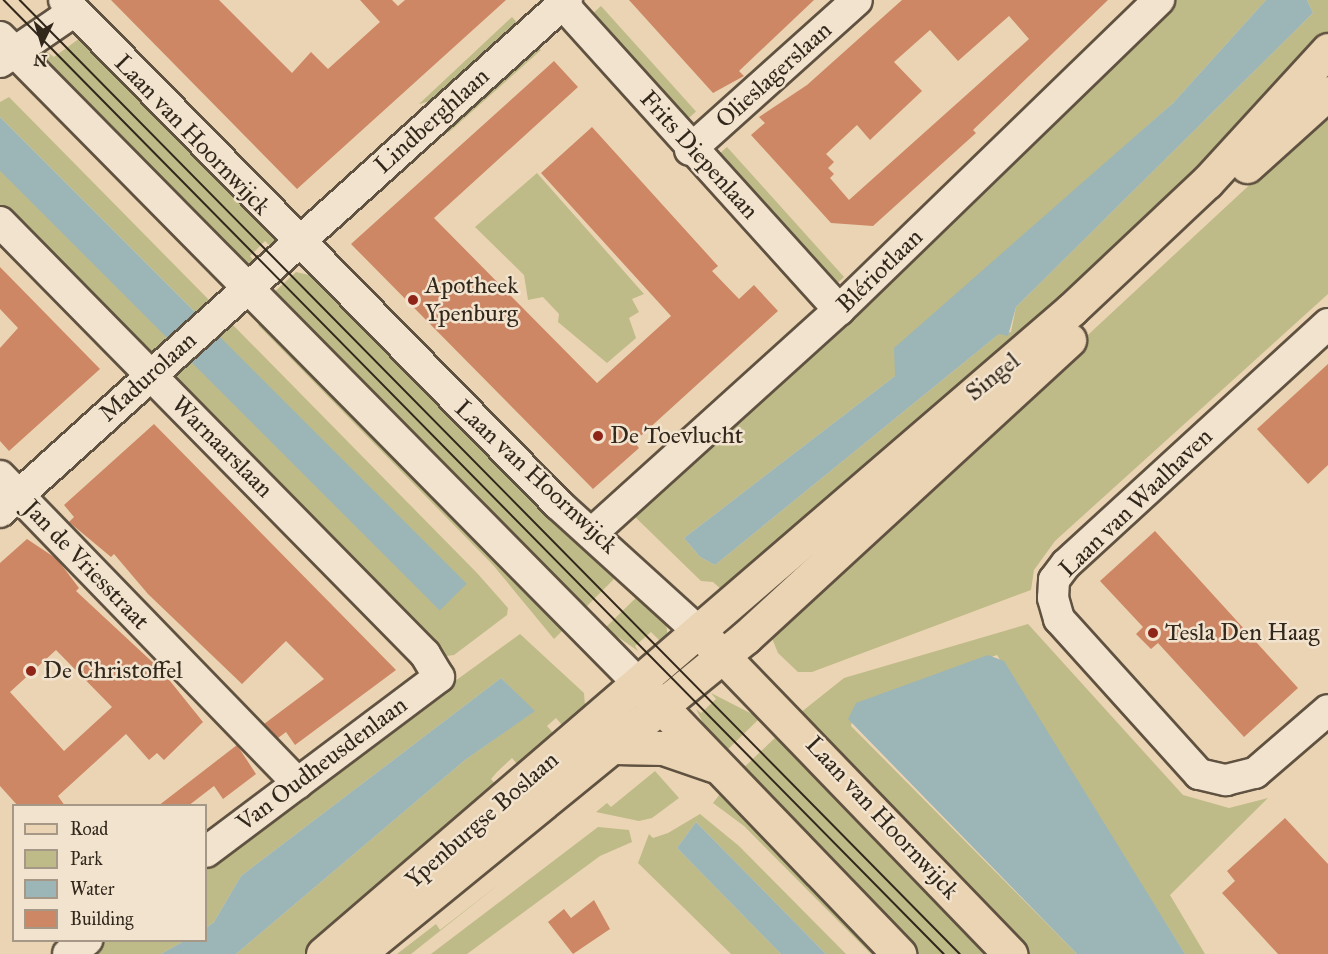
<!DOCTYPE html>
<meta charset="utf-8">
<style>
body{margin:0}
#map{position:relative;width:1328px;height:954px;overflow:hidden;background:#ebd4b3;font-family:"IM FELL Great Primer",serif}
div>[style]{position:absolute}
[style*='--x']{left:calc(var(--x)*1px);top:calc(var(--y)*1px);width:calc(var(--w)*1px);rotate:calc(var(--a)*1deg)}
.green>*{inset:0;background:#bebb88;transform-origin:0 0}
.water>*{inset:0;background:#9cb5b7;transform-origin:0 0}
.building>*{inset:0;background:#cd8765}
.roads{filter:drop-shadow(2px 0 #605241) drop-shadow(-2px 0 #605241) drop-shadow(0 2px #605241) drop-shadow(0 -2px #605241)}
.minor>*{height:30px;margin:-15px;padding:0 15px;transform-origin:15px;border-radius:15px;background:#f2e3ce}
.major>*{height:33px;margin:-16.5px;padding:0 16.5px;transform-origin:16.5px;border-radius:16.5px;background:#ebd4b3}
.tram>*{height:1.5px;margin:-0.75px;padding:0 0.75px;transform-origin:0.75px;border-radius:0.75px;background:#31271b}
.dots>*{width:16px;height:16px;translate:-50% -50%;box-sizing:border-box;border:3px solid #f2e3ce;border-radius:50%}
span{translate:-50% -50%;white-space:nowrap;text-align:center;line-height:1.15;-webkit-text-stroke:5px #f2e3ce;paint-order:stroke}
.street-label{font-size:24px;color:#31271b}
.poi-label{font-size:24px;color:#31271b}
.left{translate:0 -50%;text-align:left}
.legend{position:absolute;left:12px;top:804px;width:195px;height:138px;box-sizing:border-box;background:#f2e3ce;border:2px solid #a59886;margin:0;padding:8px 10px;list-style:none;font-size:18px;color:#31271b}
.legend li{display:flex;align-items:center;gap:12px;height:30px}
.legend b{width:30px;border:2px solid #a59886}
.north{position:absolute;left:12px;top:12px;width:60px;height:60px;-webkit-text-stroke:4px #f2e3ce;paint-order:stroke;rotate:185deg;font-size:16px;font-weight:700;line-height:24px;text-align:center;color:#31271b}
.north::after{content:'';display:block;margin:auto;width:21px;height:27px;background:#31271b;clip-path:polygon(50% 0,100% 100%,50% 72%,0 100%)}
</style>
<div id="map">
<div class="green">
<i style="clip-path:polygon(1174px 0,1266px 0,1173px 103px,1029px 231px,895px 376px,684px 538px,700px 557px,715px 565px,999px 334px,1011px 332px,1016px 307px,1313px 13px,1307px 0,1328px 0,1328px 34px,1217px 163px,723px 591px,713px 582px,701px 581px,632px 514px)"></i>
<i style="left:601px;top:6px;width:142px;height:13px;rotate:48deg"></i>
<i style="clip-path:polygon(512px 17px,521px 27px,442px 98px,419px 104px)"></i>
<i style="clip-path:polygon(80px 38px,281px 235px,274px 250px,265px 241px,250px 256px,258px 266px,252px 271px,39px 57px,46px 51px,54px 57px)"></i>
<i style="clip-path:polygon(532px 41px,541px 50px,448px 133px,454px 111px)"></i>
<i style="clip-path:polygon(21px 77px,225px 284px,224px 286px,16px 78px)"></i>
<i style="clip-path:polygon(9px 97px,209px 300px,209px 302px,196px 313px,0 117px,0 102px)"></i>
<i style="clip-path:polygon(1328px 112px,1328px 294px,1055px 541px,1034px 570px,1031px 590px,812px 672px,798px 672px,778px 653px,769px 631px)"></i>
<i style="left:727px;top:147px;width:175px;height:11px;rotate:48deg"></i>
<i style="clip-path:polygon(0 155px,174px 332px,151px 355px,136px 350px,0 207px)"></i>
<i style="clip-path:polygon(537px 173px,644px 294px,632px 299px,639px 312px,629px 318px,636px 338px,607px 363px,558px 322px,559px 314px,543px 297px,528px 300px,524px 275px,475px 227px)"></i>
<i style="clip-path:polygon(316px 268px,624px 569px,585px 608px,434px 455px,341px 377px,271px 295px,296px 272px,309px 275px)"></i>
<i style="clip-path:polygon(267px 316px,353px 418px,563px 630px,554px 639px,493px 565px,258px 325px)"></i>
<i style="clip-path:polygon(232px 324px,477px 573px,508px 608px,507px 615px,454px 655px,439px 657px,172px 376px,196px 355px,447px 603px,464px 585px,217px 335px)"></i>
<i style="clip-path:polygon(646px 588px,666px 621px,669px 650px,651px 632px,635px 646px,638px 651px,605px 628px)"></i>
<i style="clip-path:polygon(1028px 624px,1183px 795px,1229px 808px,1268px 798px,1170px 895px,1205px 954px,1185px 954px,997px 655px,856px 704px,851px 726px,1077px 954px,1028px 954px,983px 900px,800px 713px,844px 678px)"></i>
<i style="clip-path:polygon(520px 634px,584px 693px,585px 706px,562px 725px,556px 718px,547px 726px,553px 733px,517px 764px,512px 758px,497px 772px,491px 779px,496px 785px,317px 954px,236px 954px,465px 760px,534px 711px,501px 678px,241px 876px,214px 922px,206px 928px,206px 861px)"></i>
<i style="clip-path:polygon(711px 693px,760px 718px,720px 757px,696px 709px,701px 713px,716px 699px)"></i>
<i style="clip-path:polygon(778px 735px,993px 954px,912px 954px,736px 775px)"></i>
<i style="clip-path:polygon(655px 771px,679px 798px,652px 818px,639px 821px,596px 812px,607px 803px,611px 807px)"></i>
<i style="clip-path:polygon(720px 794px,749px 819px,882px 954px,871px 954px,744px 826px,713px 803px)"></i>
<i style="clip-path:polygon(700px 814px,739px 846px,846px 954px,826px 954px,696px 822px,677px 848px,781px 954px,731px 954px,638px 863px,649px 834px,653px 838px,668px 833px)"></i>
<i style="clip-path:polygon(598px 827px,629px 830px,632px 842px,600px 856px,467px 954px,431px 954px)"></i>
<i style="clip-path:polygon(503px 881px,411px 954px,397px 954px,436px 924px,440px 930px)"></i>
<i style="clip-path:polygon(98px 941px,184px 941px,161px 954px,80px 954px)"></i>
</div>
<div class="water">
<i style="clip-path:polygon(1266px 0,1307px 0,1313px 13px,1016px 307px,1008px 336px,999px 334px,715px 565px,700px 557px,684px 538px,895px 376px,894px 348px,1173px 103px)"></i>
<i style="left:0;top:117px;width:660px;height:38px;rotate:45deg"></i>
<i style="clip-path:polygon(988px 655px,1004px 661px,1185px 954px,1077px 954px,848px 719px,856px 703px)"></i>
<i style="clip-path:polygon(501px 678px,535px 711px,465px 760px,236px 954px,161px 954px,184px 941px,206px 940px,206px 928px,214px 922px,241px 876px)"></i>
<i style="clip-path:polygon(696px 822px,826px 954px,781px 954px,677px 848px)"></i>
</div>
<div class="building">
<i style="clip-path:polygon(111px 0,219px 0,292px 73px,311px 52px,328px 69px,380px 22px,360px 0,392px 0,398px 6px,405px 0,506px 0,297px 189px)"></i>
<i style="clip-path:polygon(629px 0,814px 0,739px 71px,744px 76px,713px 93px)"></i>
<i style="clip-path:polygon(evenodd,902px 0,1108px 0,973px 130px,976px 133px,873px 226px,831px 223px,751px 135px,765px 123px,759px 117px,807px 85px,902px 0,1009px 16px,1029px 39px,849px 200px,830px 178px,834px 174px,828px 168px,834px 162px,826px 154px,857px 125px,870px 140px,922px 91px,894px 62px,930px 30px,958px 61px,1009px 16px)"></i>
<i style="clip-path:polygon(554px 61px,578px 87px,434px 218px,597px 383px,671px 316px,541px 173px,592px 127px,718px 266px,712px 271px,739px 299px,754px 285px,778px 311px,634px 442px,639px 448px,593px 489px,351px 244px)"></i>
<i style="clip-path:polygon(0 267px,100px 369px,9px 451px,0 441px,0 348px,18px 328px,0 309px)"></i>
<i style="clip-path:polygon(1328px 364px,1328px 465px,1308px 484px,1257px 429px)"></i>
<i style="clip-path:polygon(154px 424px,396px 670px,295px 745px,286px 732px,278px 738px,264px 724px,324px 679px,286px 641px,242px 684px,148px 594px,114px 554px,111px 557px,69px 522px,74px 517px,64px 505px)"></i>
<i style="clip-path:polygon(1155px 531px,1298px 688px,1244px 737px,1158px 643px,1151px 649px,1136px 634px,1143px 627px,1100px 581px)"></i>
<i style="clip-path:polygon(evenodd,27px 539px,57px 559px,79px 588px,76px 591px,162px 671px,203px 722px,164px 760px,157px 753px,149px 760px,126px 734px,58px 796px,65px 806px,18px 806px,0 786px,0 563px,27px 539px,56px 650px,112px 707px,64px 751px,10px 692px,56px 650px)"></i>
<i style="clip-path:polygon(237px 745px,256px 774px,223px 799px,214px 786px,188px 806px,158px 806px)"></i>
<i style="clip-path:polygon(1285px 818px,1328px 864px,1328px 954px,1278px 954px,1222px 893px,1235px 881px,1227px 871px)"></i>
<i style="clip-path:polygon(594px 900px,610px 929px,573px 954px,548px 922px,564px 909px,571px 918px)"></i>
</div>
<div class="roads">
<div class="minor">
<i style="--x:64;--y:0;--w:707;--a:45.57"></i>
<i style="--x:559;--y:505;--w:189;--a:42.2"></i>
<i style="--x:559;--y:0;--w:418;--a:47.9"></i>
<i style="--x:0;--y:37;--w:909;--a:45.36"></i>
<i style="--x:0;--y:62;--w:88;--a:-34.4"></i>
<i style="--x:690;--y:150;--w:224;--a:-41.9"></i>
<i style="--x:0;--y:222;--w:606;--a:45.47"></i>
<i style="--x:425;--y:654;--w:27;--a:59"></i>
<i style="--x:439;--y:677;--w:291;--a:143.1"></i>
<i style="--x:1328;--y:324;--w:355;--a:137.5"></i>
<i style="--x:1066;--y:564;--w:20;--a:127"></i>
<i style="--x:1054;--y:580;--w:18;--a:93"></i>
<i style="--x:1053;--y:598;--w:22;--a:74"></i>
<i style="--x:1059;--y:619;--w:209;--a:47.9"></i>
<i style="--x:1199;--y:774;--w:28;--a:13"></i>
<i style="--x:1226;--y:780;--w:30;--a:-14"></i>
<i style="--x:1255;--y:773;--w:96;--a:-40.8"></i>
<i style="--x:0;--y:476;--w:428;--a:45.9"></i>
<i style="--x:0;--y:512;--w:764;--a:-42.08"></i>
<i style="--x:592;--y:533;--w:333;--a:-42.1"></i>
<i style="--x:839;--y:310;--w:446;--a:-44.1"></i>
<i style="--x:68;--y:954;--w:24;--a:-36"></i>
</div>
<div class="major">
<i style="--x:1247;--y:166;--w:109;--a:-42"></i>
<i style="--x:709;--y:642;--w:434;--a:46"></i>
<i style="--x:647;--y:692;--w:364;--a:46.1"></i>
<i style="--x:615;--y:747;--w:48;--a:1.2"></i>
<i style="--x:663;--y:748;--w:53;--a:18.8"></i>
<i style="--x:323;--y:954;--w:988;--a:-40.73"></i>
<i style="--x:1072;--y:309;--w:185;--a:-43.3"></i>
<i style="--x:1207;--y:182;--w:179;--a:-47.5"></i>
<i style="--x:358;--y:954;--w:501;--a:-39.25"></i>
<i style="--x:746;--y:637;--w:439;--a:-42.6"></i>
</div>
</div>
<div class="tram">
<i style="--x:4;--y:0;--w:1339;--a:45.42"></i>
<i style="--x:20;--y:0;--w:1339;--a:45.42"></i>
</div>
<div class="dots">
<i style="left:413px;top:300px;background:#8f2418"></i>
<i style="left:598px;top:436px;background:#8f2418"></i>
<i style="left:1153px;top:633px;background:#8f2418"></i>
<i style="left:31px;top:671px;background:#8f2418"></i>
</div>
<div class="street-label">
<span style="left:774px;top:75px;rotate:-42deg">Olieslagerslaan</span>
<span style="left:432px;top:121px;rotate:-42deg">Lindberghlaan</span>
<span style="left:192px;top:135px;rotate:46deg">Laan van Hoornwijck</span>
<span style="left:699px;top:155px;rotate:48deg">Frits Diepenlaan</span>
<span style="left:880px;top:271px;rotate:-44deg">Blériotlaan</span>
<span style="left:148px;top:377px;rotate:-42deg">Madurolaan</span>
<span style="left:993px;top:377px;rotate:-39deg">Singel</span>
<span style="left:222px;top:447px;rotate:45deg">Warnaarslaan</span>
<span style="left:536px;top:477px;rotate:43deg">Laan van Hoornwijck</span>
<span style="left:1136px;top:503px;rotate:-44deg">Laan van Waalhaven</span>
<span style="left:86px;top:565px;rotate:46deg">Jan de Vriesstraat</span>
<span style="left:322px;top:764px;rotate:-37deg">Van Oudheusdenlaan</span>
<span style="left:882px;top:818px;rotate:47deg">Laan van Hoornwijck</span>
<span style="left:482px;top:820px;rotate:-41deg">Ypenburgse Boslaan</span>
</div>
<div class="poi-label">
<span class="left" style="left:425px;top:300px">Apotheek<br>Ypenburg</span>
<span class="left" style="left:610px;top:436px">De Toevlucht</span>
<span class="left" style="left:1165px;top:633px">Tesla Den Haag</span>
<span class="left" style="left:43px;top:671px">De Christoffel</span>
</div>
<ul class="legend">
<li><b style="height:8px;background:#ebd4b3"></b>Road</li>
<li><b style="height:16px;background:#bebb88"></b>Park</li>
<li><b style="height:16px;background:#9cb5b7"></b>Water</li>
<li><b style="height:16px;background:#cd8765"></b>Building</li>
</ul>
<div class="north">N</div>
</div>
